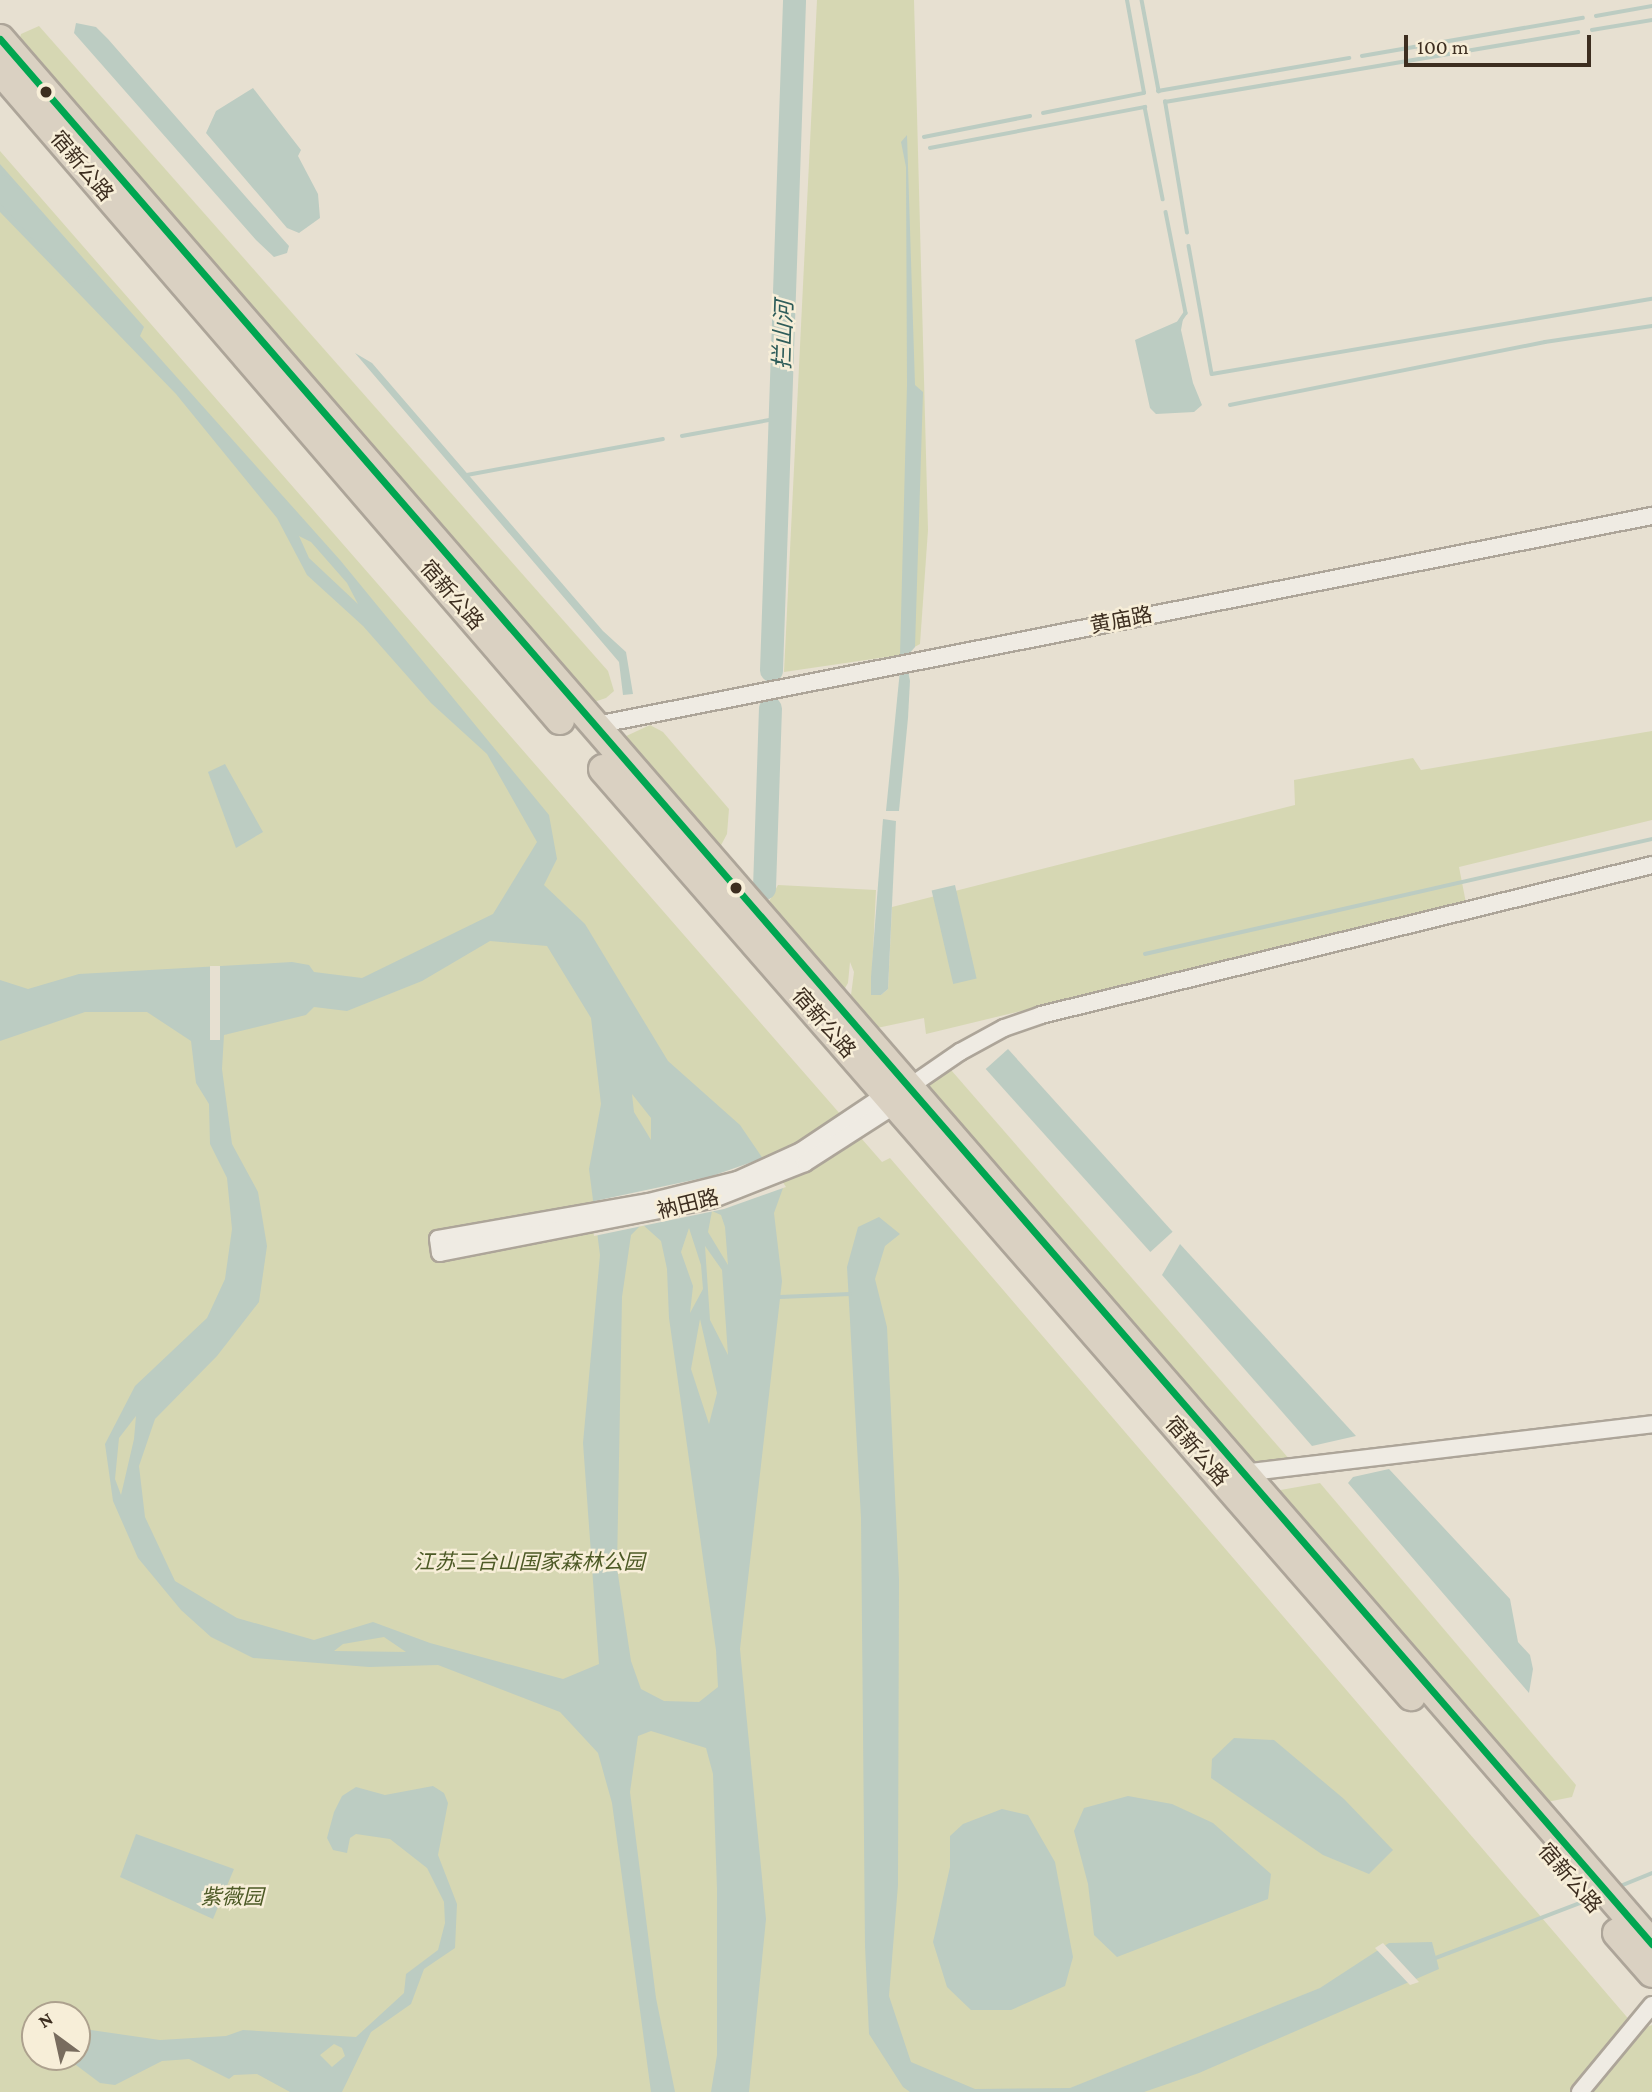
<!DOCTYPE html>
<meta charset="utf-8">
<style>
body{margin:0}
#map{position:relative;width:1652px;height:2092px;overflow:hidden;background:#e7e0d1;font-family:"Crimson Pro","Noto Sans SC",serif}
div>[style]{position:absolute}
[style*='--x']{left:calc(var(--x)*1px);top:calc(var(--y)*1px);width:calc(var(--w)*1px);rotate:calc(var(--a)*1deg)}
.green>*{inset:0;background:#d6d7b3;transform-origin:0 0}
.water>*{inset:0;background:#bcccc2;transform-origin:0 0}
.pier>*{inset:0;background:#e7e0d1;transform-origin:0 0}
.stream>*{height:3.5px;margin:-1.75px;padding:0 1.75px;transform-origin:1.75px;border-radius:1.75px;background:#bcccc2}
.river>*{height:23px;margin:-11.5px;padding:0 11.5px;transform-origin:11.5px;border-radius:11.5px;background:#bcccc2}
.roads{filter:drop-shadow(2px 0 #ada599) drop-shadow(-2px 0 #ada599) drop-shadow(0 2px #ada599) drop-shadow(0 -2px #ada599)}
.street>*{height:16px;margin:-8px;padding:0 8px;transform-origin:8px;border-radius:8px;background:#efebe3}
.highway>*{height:28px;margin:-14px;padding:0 14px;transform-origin:14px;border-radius:14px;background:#dad1c2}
.bus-1>*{height:7px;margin:-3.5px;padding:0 3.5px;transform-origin:3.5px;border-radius:3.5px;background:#00a651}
.dots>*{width:19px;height:19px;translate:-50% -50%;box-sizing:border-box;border:4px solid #f7eed8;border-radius:50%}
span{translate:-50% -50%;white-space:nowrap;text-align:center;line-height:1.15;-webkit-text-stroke:5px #f7eed8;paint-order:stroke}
.street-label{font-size:21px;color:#3d2e20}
.park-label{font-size:21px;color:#4d5a26;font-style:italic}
.water-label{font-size:23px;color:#2f5d5a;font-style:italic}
.north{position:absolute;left:21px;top:2001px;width:70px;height:70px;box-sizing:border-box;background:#f7eed8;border:2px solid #ada18e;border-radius:50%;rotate:327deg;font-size:19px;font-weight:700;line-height:28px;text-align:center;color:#3d2e20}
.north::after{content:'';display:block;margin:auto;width:24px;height:32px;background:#786c5e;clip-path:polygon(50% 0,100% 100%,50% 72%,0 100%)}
.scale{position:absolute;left:1404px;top:35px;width:187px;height:32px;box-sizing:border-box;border:4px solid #3d2e20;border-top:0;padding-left:9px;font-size:21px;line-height:24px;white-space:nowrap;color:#3d2e20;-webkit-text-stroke:5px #f7eed8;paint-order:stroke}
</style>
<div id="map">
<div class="green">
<i style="clip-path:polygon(817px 0,914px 0,928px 530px,920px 644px,900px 655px,784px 672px)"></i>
<i style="clip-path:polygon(39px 26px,608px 671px,614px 691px,606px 698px,594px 702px,581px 695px,18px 45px,21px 34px)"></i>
<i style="clip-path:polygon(evenodd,0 151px,882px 1162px,890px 1158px,1638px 2030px,1652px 2025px,1652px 2092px,0 2092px,0 151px,35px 2015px,77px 2015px,77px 2057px,35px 2057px,35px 2015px)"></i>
<i style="clip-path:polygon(650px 725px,663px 732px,729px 809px,727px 834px,719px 849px,622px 738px)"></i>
<i style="clip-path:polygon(1652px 731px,1652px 820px,1459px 867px,1466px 903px,926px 1034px,924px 1018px,877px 1028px,851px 995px,854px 972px,850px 962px,848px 983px,842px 993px,766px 907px,778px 885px,876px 890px,871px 994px,881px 995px,888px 989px,892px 907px,1295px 805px,1294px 780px,1413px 758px,1421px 770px)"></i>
<i style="left:938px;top:1055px;width:537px;height:34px;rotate:49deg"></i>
<i style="clip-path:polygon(1320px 1483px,1576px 1785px,1572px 1797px,1542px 1803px,1275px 1491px)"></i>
</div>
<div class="water">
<i style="clip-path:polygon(76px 23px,96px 27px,108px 39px,281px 237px,289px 246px,287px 253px,274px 257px,256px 240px,74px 33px)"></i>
<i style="clip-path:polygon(253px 88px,301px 150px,298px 156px,318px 194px,320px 218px,299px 233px,287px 228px,206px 133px,216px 111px)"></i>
<i style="clip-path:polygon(907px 135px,915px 385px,923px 392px,915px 647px,908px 655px,900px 655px,907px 385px,906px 167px,901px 142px)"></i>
<i style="clip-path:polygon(evenodd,0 164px,144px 327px,140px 336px,340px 560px,549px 815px,557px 859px,544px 885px,585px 924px,668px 1061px,740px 1125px,783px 1188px,774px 1213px,782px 1281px,740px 1649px,766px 1919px,749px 2092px,711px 2092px,717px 2055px,717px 1889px,713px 1774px,706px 1748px,651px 1731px,638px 1736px,630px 1792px,656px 1998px,675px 2092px,651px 2092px,612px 1803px,598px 1753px,560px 1712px,438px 1665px,369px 1667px,253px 1658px,211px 1637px,181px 1610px,138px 1558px,113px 1501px,105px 1444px,135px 1386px,207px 1318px,225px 1279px,232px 1229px,227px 1178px,210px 1144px,209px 1104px,196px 1083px,191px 1041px,147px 1012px,85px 1012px,0 1041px,0 980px,28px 989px,79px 974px,292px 962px,309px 965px,314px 972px,362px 978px,493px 914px,537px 842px,487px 754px,431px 703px,363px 626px,307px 575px,277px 518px,176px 394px,0 212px,0 164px,17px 206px,36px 213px,58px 241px,58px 261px,26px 230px,17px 206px,0 164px,299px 536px,311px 542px,347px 583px,358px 604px,309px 558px,299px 536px,0 164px,490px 941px,547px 946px,591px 1018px,601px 1104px,589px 1169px,600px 1255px,583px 1443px,599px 1664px,563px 1679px,430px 1643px,373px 1622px,314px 1640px,237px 1618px,175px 1581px,145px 1517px,139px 1466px,155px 1419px,217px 1356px,259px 1302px,267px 1246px,258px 1192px,232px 1144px,222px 1069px,224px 1035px,306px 1015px,314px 1007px,347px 1011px,422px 981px,490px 941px,0 164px,632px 1094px,651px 1118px,651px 1140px,634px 1112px,632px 1094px,0 164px,712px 1211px,721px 1215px,725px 1227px,728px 1265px,708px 1232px,712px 1211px,0 164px,642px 1224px,661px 1241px,667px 1269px,669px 1318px,716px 1650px,718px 1687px,699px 1702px,664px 1701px,641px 1689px,631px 1661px,617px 1568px,622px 1297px,631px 1235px,642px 1224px,0 164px,689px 1228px,701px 1265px,703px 1289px,690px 1313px,693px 1286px,681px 1252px,689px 1228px,0 164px,705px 1246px,722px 1270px,728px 1355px,710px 1320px,705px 1246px,0 164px,700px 1319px,717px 1393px,709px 1424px,691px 1369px,700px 1319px,0 164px,136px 1416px,134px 1439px,121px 1495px,115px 1479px,119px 1438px,136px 1416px,0 164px,384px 1637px,406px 1652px,334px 1651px,343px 1644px,384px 1637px)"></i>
<i style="clip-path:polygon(1183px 319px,1181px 330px,1193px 383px,1202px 405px,1194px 412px,1156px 414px,1150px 408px,1135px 340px)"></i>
<i style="clip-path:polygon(355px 353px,372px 363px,603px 631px,626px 652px,633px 694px,623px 695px,619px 662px)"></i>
<i style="clip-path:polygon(900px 670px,908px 671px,910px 681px,908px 718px,899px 811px,886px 811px)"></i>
<i style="clip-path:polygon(225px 764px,263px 832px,236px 848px,208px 772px)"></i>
<i style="clip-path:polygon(883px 819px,896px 821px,888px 989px,881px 995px,871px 995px,871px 977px)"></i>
<i style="left:955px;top:885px;width:96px;height:24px;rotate:77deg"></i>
<i style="left:1008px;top:1049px;width:246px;height:30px;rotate:48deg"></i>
<i style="clip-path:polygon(879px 1217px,900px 1234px,885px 1246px,875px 1279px,887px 1327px,899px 1579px,898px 1885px,889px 1996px,911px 2062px,975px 2089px,1070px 2088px,1320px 1988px,1389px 1943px,1432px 1942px,1439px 1969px,1199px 2073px,1144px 2092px,910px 2092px,903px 2087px,869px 2034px,865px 1946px,861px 1518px,847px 1267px,858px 1227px)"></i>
<i style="clip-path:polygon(1180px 1244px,1356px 1436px,1312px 1446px,1162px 1275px)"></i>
<i style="clip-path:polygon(1389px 1469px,1510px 1599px,1518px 1642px,1530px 1655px,1533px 1669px,1529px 1693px,1348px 1483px,1353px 1477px)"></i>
<i style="clip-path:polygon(1234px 1738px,1274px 1740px,1344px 1799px,1393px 1850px,1369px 1874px,1323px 1855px,1211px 1778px,1212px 1759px)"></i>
<i style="clip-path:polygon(evenodd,433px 1786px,444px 1793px,448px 1803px,438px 1855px,457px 1904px,455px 1948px,424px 1969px,411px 2004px,371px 2032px,342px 2092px,290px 2092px,257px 2074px,234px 2075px,229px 2079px,189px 2059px,162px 2061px,115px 2085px,100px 2083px,72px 2062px,70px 2057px,77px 2057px,77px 2028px,160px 2040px,226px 2036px,243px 2030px,356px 2037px,404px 1993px,406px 1974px,438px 1950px,445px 1923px,444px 1902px,427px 1868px,390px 1839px,356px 1834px,350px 1838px,347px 1853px,333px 1850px,327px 1838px,334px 1812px,342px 1796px,356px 1787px,385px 1795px,433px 1786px,334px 2044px,342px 2048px,345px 2056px,332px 2067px,320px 2055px,334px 2044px)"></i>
<i style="clip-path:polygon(1128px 1796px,1172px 1804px,1213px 1823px,1271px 1874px,1268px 1899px,1117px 1957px,1094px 1935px,1088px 1884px,1074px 1831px,1084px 1808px)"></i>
<i style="clip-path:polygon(1002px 1809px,1028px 1815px,1055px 1862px,1073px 1957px,1065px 1986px,1011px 2010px,971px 2010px,947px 1987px,933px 1942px,950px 1867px,950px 1836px,963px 1824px)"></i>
<i style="clip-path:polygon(136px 1834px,234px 1869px,213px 1919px,120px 1877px)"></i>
</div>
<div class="pier">
<i style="left:210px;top:966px;width:10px;height:74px"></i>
<i style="clip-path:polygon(766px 1157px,786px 1187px,724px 1209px,594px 1236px,590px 1202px,712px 1176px)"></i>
<i style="clip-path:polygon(1383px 1943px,1419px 1982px,1410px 1985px,1375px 1948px)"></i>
</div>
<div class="stream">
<i style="--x:1142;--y:0;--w:93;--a:79.4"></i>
<i style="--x:1596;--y:16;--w:57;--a:-10.1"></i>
<i style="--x:1592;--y:30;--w:61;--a:-9.5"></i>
<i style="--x:1362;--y:56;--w:224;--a:-9.8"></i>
<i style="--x:1158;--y:91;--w:194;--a:-9.8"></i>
<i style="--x:1043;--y:113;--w:103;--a:-11.2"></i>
<i style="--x:1144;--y:93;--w:95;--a:-100.4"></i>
<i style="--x:924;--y:137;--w:108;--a:-11.2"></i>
<i style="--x:930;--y:148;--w:219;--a:-10.8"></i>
<i style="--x:1145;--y:107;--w:94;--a:78.9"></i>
<i style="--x:1166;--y:212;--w:103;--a:78.8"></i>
<i style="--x:1186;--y:313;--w:11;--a:124"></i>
<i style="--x:1187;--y:233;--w:133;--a:-99.5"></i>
<i style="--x:1165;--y:102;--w:419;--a:-9.6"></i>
<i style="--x:1189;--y:246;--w:130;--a:79.8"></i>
<i style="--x:1212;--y:374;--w:446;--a:-9.7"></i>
<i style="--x:1230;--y:405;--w:321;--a:-11.3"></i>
<i style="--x:1545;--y:342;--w:108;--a:-8.5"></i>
<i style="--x:682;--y:436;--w:100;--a:-10.4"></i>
<i style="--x:467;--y:475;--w:199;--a:-10.4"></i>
<i style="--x:1145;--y:954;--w:520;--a:-12.78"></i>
<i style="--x:780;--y:1297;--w:70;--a:-2.5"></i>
<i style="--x:1618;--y:1887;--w:37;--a:-22"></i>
<i style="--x:1436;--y:1958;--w:173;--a:-20.9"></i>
</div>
<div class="river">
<i style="--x:0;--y:186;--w:115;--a:47.8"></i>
<i style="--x:771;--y:670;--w:670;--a:-88.03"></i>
<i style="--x:764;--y:888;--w:180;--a:-88.1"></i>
</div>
<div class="roads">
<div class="street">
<i style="--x:591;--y:726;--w:1082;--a:-11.2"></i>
<i style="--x:909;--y:1087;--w:62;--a:-34.5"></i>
<i style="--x:960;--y:1052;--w:50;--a:-28.6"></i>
<i style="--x:1004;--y:1028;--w:39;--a:-19"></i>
<i style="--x:1041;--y:1015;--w:629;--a:-13.79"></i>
<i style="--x:891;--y:1091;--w:108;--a:146.3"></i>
<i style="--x:801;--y:1151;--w:70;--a:155.6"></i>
<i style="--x:737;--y:1180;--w:91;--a:166"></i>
<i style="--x:649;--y:1202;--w:214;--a:170.1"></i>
<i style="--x:438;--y:1239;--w:14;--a:82"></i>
<i style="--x:440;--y:1253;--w:276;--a:-11.1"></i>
<i style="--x:711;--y:1200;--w:101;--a:-21.5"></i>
<i style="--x:805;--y:1163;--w:113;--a:-32.7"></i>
<i style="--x:1243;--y:1473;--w:412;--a:-6.8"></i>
<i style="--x:1580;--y:2092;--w:113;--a:-50.4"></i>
</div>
<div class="highway">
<i style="--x:0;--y:39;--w:2522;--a:49.07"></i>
<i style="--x:0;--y:70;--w:858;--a:49.25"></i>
<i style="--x:603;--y:769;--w:1230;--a:48.92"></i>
<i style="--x:1617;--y:1933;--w:53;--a:48.8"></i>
</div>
</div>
<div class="bus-1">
<i style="--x:0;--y:39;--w:2522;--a:49.07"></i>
</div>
<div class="dots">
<i style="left:46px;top:92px;background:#3d2e20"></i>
<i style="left:736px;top:888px;background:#3d2e20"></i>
</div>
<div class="street-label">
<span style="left:82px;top:166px;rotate:50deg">宿新公路</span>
<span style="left:452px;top:595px;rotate:49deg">宿新公路</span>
<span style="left:1121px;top:620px;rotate:-11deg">黄庙路</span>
<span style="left:824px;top:1023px;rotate:49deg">宿新公路</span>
<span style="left:688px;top:1204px;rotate:-14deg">衲田路</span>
<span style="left:1197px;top:1451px;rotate:49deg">宿新公路</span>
<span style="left:1570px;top:1878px;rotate:49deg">宿新公路</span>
</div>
<div class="park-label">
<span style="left:529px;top:1562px">江苏三台山国家森林公园</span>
<span style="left:232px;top:1897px">紫薇园</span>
</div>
<div class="water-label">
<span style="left:783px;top:335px;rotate:-88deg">拦山河</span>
</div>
<div class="north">N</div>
<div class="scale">100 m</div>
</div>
